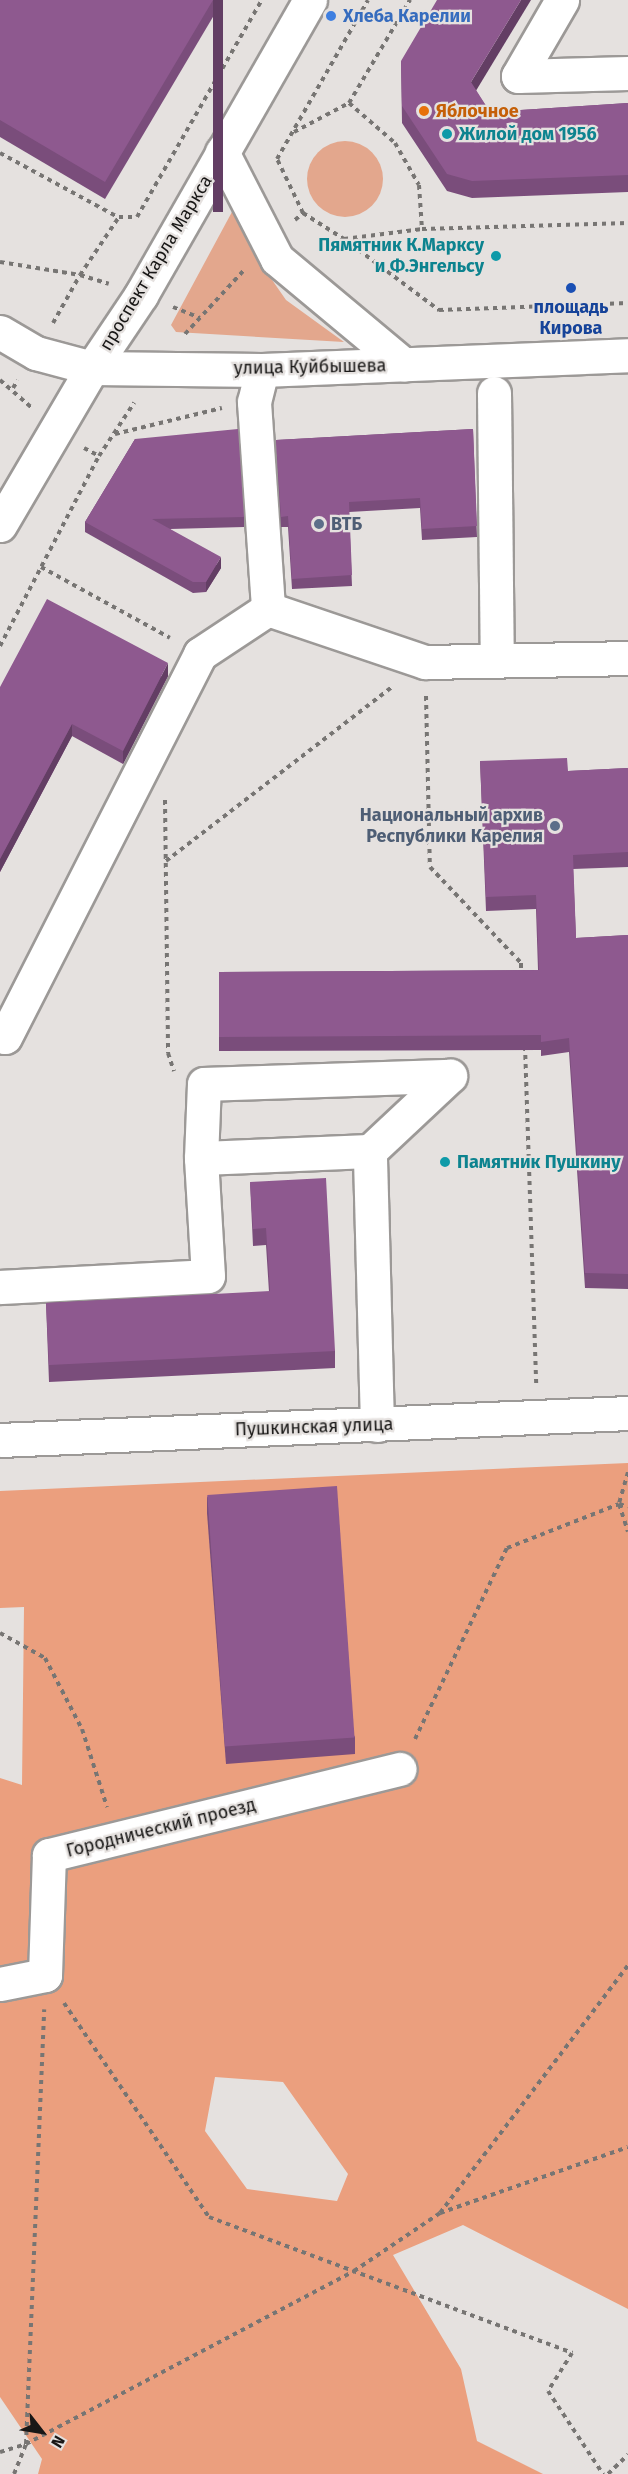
<!DOCTYPE html>
<meta charset="utf-8">
<style>
body{margin:0}
#map{position:relative;width:628px;height:2474px;overflow:hidden;background:#e5e1df;font-family:"Fira Sans",sans-serif}
div>[style]{position:absolute}
[style*='--x']{left:calc(var(--x)*1px);top:calc(var(--y)*1px);width:calc(var(--w)*1px);rotate:calc(var(--a)*1deg)}
.green>*{inset:0;background:#e3a78d}
.round{border-radius:50%}
.forest>*{inset:0;background:#eb9f7e}
.path>*{height:4px;margin-top:-2px;transform-origin:0;background:repeating-linear-gradient(90deg,#777573 0 4.5px,transparent 0 9px)}
.roads{filter:drop-shadow(2px 0 #9c9997) drop-shadow(-2px 0 #9c9997) drop-shadow(0 2px #9c9997) drop-shadow(0 -2px #9c9997)}
.minor>*{height:33px;margin:-16.5px;padding:0 16.5px;transform-origin:16.5px;border-radius:16.5px;background:#fff}
.major>*{height:33px;margin:-16.5px;padding:0 16.5px;transform-origin:16.5px;border-radius:16.5px;background:#fff}
.wall>*{inset:0;background:#7a4d7b}
.shaded-wall>*{inset:0;background:#633e64;transform-origin:0 0}
.building>*{inset:0;background:#8e598f;transform-origin:0 0}
.dots>*{width:16px;height:16px;translate:-50% -50%;box-sizing:border-box;border:3px solid #e5e1df;border-radius:50%}
span{translate:-50% -50%;white-space:nowrap;text-align:center;line-height:1.15;-webkit-text-stroke:4.5px #e5e1df;paint-order:stroke}
.shop-label{font-size:18px;color:#366cbe;font-weight:700}
.left{translate:0 -50%;text-align:left}
.food-label{font-size:18px;color:#c56008;font-weight:700}
.culture-label{font-size:18px;color:#0d838f;font-weight:700}
.right{translate:-100% -50%;text-align:right}
.street-label{font-size:18px;color:#181716}
.transit-label{font-size:18px;color:#164399;font-weight:700}
.service-label{font-size:18px;color:#4e5e75;font-weight:700}
.north{position:absolute;left:12px;top:2402px;width:60px;height:60px;-webkit-text-stroke:4px #e5e1df;paint-order:stroke;rotate:121deg;font-size:16px;font-weight:700;line-height:24px;text-align:center;color:#181716}
.north::after{content:'';display:block;margin:auto;width:21px;height:27px;background:#181716;clip-path:polygon(50% 0,100% 100%,50% 72%,0 100%)}
</style>
<div id="map">
<div class="green">
<i class="round" style="left:307px;top:141px;width:76px;height:76px"></i>
<i style="clip-path:polygon(233px 210px,252px 251px,286px 300px,344px 342px,176px 332px,171px 325px)"></i>
</div>
<div class="forest">
<i style="clip-path:polygon(evenodd,628px 1463px,628px 2309px,463px 2225px,393px 2255px,461px 2369px,477px 2441px,543px 2474px,38px 2474px,42px 2459px,0 2397px,0 1778px,22px 1785px,24px 1607px,0 1608px,0 1491px,628px 1463px,215px 2077px,283px 2082px,348px 2174px,337px 2201px,247px 2189px,205px 2131px,215px 2077px)"></i>
</div>
<div class="path">
<i style="--x:349;--y:103;--w:61;--a:41"></i>
<i style="--x:395;--y:143;--w:48;--a:60.3"></i>
<i style="--x:419;--y:185;--w:44;--a:86.1"></i>
<i style="--x:294;--y:132;--w:62;--a:-27.8"></i>
<i style="--x:349;--y:103;--w:120;--a:-59.4"></i>
<i style="--x:0;--y:153;--w:134;--a:28.5"></i>
<i style="--x:303;--y:213;--w:60;--a:-115.7"></i>
<i style="--x:277;--y:159;--w:183;--a:-60.2"></i>
<i style="--x:295;--y:220;--w:11;--a:-41"></i>
<i style="--x:303;--y:213;--w:49;--a:32.4"></i>
<i style="--x:344;--y:239;--w:79;--a:-7.3"></i>
<i style="--x:422;--y:229;--w:206;--a:-1.7"></i>
<i style="--x:344;--y:239;--w:119;--a:36.8"></i>
<i style="--x:439;--y:310;--w:189;--a:-2.1"></i>
<i style="--x:0;--y:262;--w:81;--a:9.2"></i>
<i style="--x:80;--y:275;--w:70;--a:-56.1"></i>
<i style="--x:119;--y:217;--w:18;--a:0"></i>
<i style="--x:137;--y:217;--w:250;--a:-60.1"></i>
<i style="--x:173;--y:307;--w:29;--a:22"></i>
<i style="--x:53;--y:323;--w:55;--a:-60.6"></i>
<i style="--x:80;--y:275;--w:30;--a:17"></i>
<i style="--x:185;--y:334;--w:88;--a:-47.3"></i>
<i style="--x:0;--y:380;--w:41;--a:41.1"></i>
<i style="--x:13;--y:388;--w:9;--a:-58"></i>
<i style="--x:115;--y:434;--w:110;--a:-13.7"></i>
<i style="--x:84;--y:448;--w:17;--a:28"></i>
<i style="--x:41;--y:567;--w:147;--a:28.8"></i>
<i style="--x:0;--y:646;--w:214;--a:-62.5"></i>
<i style="--x:99;--y:456;--w:64;--a:-56.6"></i>
<i style="--x:426;--y:696;--w:171;--a:88.7"></i>
<i style="--x:430;--y:867;--w:132;--a:46.5"></i>
<i style="--x:521;--y:963;--w:10;--a:90"></i>
<i style="--x:165;--y:800;--w:253;--a:89.3"></i>
<i style="--x:168;--y:1053;--w:19;--a:72"></i>
<i style="--x:166;--y:861;--w:287;--a:-37.6"></i>
<i style="--x:525;--y:1046;--w:338;--a:88.1"></i>
<i style="--x:628;--y:1472;--w:33;--a:106"></i>
<i style="--x:619;--y:1504;--w:29;--a:72"></i>
<i style="--x:0;--y:1633;--w:51;--a:29.1"></i>
<i style="--x:45;--y:1658;--w:80;--a:62.5"></i>
<i style="--x:82;--y:1729;--w:82;--a:72.2"></i>
<i style="--x:415;--y:1739;--w:212;--a:-64.3"></i>
<i style="--x:507;--y:1548;--w:120;--a:-21.4"></i>
<i style="--x:619;--y:1504;--w:9;--a:18"></i>
<i style="--x:64;--y:2003;--w:258;--a:55.9"></i>
<i style="--x:209;--y:2217;--w:388;--a:20.5"></i>
<i style="--x:572;--y:2353;--w:45;--a:122.3"></i>
<i style="--x:548;--y:2391;--w:100;--a:56.5"></i>
<i style="--x:440;--y:2213;--w:311;--a:-52.8"></i>
<i style="--x:0;--y:2452;--w:27;--a:-17"></i>
<i style="--x:26;--y:2444;--w:371;--a:-27.8"></i>
<i style="--x:354;--y:2271;--w:104;--a:-34"></i>
<i style="--x:440;--y:2213;--w:199;--a:-19.3"></i>
<i style="--x:14;--y:2474;--w:32;--a:-68"></i>
<i style="--x:26;--y:2444;--w:435;--a:-87.6"></i>
<i style="--x:608;--y:2474;--w:28;--a:-44"></i>
</div>
<div class="roads">
<div class="minor">
<i style="--x:518;--y:76;--w:110;--a:-1.6"></i>
<i style="--x:518;--y:76;--w:88;--a:-59.9"></i>
<i style="--x:222;--y:152;--w:120;--a:62.8"></i>
<i style="--x:277;--y:259;--w:165;--a:39.8"></i>
<i style="--x:262;--y:370;--w:33;--a:104"></i>
<i style="--x:254;--y:402;--w:207;--a:86.1"></i>
<i style="--x:494;--y:393;--w:267;--a:89.4"></i>
<i style="--x:0;--y:525;--w:182;--a:-59.6"></i>
<i style="--x:0;--y:1035;--w:5;--a:22"></i>
<i style="--x:5;--y:1037;--w:430;--a:-63"></i>
<i style="--x:200;--y:654;--w:82;--a:-33.5"></i>
<i style="--x:268;--y:609;--w:166;--a:18.7"></i>
<i style="--x:425;--y:662;--w:203;--a:-1.1"></i>
<i style="--x:201;--y:1158;--w:169;--a:-2.4"></i>
<i style="--x:0;--y:1287;--w:208;--a:-3"></i>
<i style="--x:208;--y:1276;--w:118;--a:-93.4"></i>
<i style="--x:201;--y:1158;--w:74;--a:-87.7"></i>
<i style="--x:204;--y:1084;--w:246;--a:-1.9"></i>
<i style="--x:377;--y:1425;--w:274;--a:-91.5"></i>
<i style="--x:370;--y:1151;--w:110;--a:-43.2"></i>
<i style="--x:0;--y:1440;--w:629;--a:-2.46"></i>
<i style="--x:0;--y:1984;--w:46;--a:-11.3"></i>
<i style="--x:45;--y:1975;--w:120;--a:-88.1"></i>
<i style="--x:49;--y:1855;--w:361;--a:-13.8"></i>
</div>
<div class="major">
<i style="--x:0;--y:332;--w:42;--a:30.3"></i>
<i style="--x:36;--y:353;--w:58;--a:15"></i>
<i style="--x:92;--y:368;--w:170;--a:0.7"></i>
<i style="--x:262;--y:370;--w:366;--a:-2.3"></i>
<i style="--x:92;--y:368;--w:88;--a:-56.1"></i>
<i style="--x:141;--y:295;--w:340;--a:-60.2"></i>
</div>
</div>
<div class="wall">
<i style="clip-path:polygon(0 0,223px 0,105px 199px,0 137px)"></i>
<i style="clip-path:polygon(401px 61px,476px 91px,490px 112px,628px 103px,628px 192px,472px 198px,447px 191px,402px 123px)"></i>
<i style="clip-path:polygon(473px 429px,477px 537px,422px 540px,420px 508px,349px 512px,352px 586px,292px 589px,288px 527px,281px 527px,276px 440px)"></i>
<i style="clip-path:polygon(135px 439px,244px 517px,244px 527px,170px 529px,221px 568px,206px 592px,193px 593px,85px 532px,85px 522px)"></i>
<i style="clip-path:polygon(168px 676px,123px 764px,72px 736px,0 872px,0 687px)"></i>
<i style="clip-path:polygon(480px 761px,568px 771px,628px 768px,628px 867px,573px 869px,576px 938px,628px 935px,628px 1289px,585px 1288px,569px 1052px,541px 1056px,541px 1050px,219px 1051px,219px 972px,538px 970px,536px 909px,486px 911px)"></i>
<i style="clip-path:polygon(250px 1182px,335px 1351px,335px 1368px,49px 1382px,46px 1303px,269px 1292px,266px 1245px,253px 1246px)"></i>
<i style="clip-path:polygon(207px 1496px,355px 1737px,355px 1754px,226px 1764px,207px 1513px)"></i>
</div>
<div class="shaded-wall">
<i style="left:213px;top:0;width:10px;height:212px"></i>
<i style="clip-path:polygon(521px 0,531px 0,471px 99px,471px 82px)"></i>
<i style="clip-path:polygon(221px 557px,221px 568px,206px 592px,206px 582px)"></i>
<i style="clip-path:polygon(168px 663px,168px 676px,123px 764px,123px 751px)"></i>
<i style="clip-path:polygon(72px 724px,72px 736px,0 872px,0 859px)"></i>
</div>
<div class="building">
<i style="clip-path:polygon(0 0,213px 0,105px 182px,0 120px)"></i>
<i style="clip-path:polygon(437px 0,521px 0,471px 82px,490px 112px,628px 103px,628px 175px,472px 181px,447px 174px,402px 106px,401px 61px)"></i>
<i style="clip-path:polygon(238px 429px,244px 517px,152px 519px,221px 557px,206px 582px,193px 582px,85px 522px,135px 439px)"></i>
<i style="clip-path:polygon(473px 429px,477px 526px,422px 529px,420px 498px,349px 502px,352px 575px,292px 579px,288px 516px,281px 517px,276px 440px)"></i>
<i style="clip-path:polygon(47px 599px,168px 663px,123px 751px,72px 724px,0 859px,0 687px)"></i>
<i style="clip-path:polygon(567px 758px,568px 771px,628px 768px,628px 852px,573px 855px,576px 938px,628px 935px,628px 1274px,585px 1273px,569px 1038px,541px 1042px,541px 1035px,219px 1037px,219px 972px,539px 970px,536px 895px,486px 897px,480px 761px)"></i>
<i style="clip-path:polygon(326px 1178px,335px 1351px,49px 1365px,46px 1303px,270px 1291px,266px 1228px,253px 1229px,250px 1182px)"></i>
<i style="left:337px;top:1486px;width:252px;height:130px;rotate:86deg"></i>
</div>
<div class="dots">
<i style="left:331px;top:16px;background:#3f7fe0"></i>
<i style="left:424px;top:111px;background:#e8710a"></i>
<i style="left:447px;top:134px;background:#0f9aa8"></i>
<i style="left:496px;top:256px;background:#0f9aa8"></i>
<i style="left:571px;top:288px;background:#1a4fb4"></i>
<i style="left:319px;top:524px;background:#5c6f8a"></i>
<i style="left:555px;top:826px;background:#5c6f8a"></i>
<i style="left:445px;top:1162px;background:#0f9aa8"></i>
</div>
<div class="shop-label">
<span class="left" style="left:343px;top:16px">Хлеба Карелии</span>
</div>
<div class="food-label">
<span class="left" style="left:436px;top:111px">Яблочное</span>
</div>
<div class="culture-label">
<span class="left" style="left:459px;top:134px">Жилой дом 1956</span>
<span class="right" style="left:484px;top:256px">Пямятник К.Марксу<br>и Ф.Энгельсу</span>
<span class="left" style="left:457px;top:1162px">Памятник Пушкину</span>
</div>
<div class="street-label">
<span style="left:156px;top:263px;rotate:-59deg">проспект Карла Маркса</span>
<span style="left:310px;top:367px;rotate:-1deg">улица Куйбышева</span>
<span style="left:314px;top:1427px;rotate:-2deg">Пушкинская улица</span>
<span style="left:161px;top:1828px;rotate:-14deg">Городнический проезд</span>
</div>
<div class="transit-label">
<span style="left:571px;top:318px">площадь<br>Кирова</span>
</div>
<div class="service-label">
<span class="left" style="left:331px;top:524px">ВТБ</span>
<span class="right" style="left:543px;top:826px">Национальный архив<br>Республики Карелия</span>
</div>
<div class="north">N</div>
</div>
